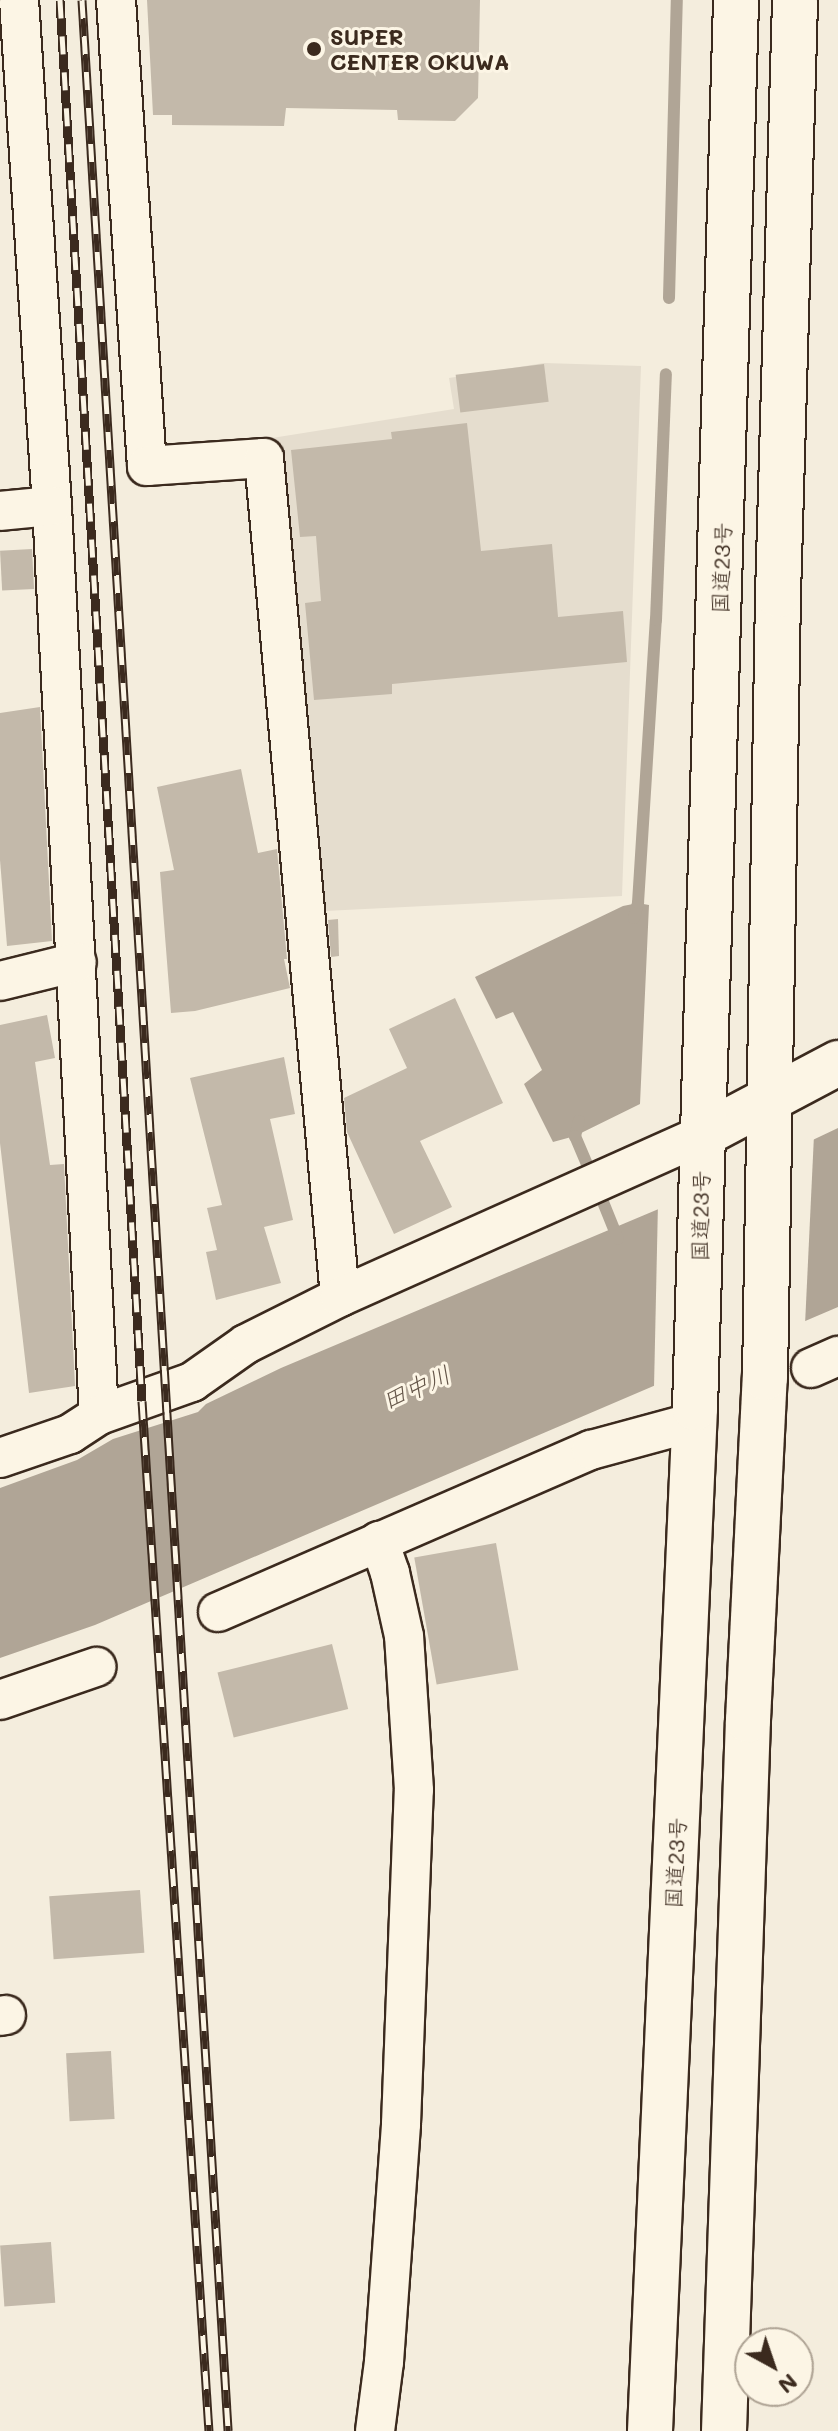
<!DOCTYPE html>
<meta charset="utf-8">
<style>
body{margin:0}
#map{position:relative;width:838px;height:2431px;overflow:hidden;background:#f4eddd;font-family:Mali,"Klee One",sans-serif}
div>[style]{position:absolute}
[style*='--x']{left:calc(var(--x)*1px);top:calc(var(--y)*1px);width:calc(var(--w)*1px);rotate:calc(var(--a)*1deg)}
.built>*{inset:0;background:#e5ddce}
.water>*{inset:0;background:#b0a596}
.pier>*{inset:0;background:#f4eddd}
.stream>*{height:12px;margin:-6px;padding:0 6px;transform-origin:6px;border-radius:6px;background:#b0a596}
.building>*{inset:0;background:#c3b9aa;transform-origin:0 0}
.roads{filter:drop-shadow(2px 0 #3b2a1e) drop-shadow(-2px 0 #3b2a1e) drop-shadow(0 2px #3b2a1e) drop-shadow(0 -2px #3b2a1e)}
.minor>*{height:38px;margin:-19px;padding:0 19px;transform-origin:19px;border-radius:19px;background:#fcf5e5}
.tertiary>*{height:44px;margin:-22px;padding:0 22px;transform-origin:22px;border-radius:22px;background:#fcf5e5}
.trunk>*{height:44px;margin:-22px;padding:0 22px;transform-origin:22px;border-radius:22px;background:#fcf5e5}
.rail>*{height:9px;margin-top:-4.5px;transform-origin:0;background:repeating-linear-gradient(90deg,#fcf5e5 0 18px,#3b2a1e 0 36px);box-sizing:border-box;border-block:2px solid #3b2a1e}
.dots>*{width:22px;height:22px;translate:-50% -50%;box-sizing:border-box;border:4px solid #fcf5e5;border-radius:50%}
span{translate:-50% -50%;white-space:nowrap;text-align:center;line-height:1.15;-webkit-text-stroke:6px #fcf5e5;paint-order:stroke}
.poi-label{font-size:22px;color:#3b2a1e;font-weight:700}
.left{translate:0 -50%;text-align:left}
.street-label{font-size:22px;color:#3b2a1e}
.water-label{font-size:24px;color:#645548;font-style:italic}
.north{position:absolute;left:734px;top:2327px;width:80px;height:80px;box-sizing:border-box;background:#fcf5e5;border:2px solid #afa495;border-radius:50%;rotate:140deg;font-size:22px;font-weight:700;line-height:32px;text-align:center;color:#3b2a1e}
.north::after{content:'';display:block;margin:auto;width:28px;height:36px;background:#3b2a1e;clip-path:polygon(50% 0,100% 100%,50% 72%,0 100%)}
</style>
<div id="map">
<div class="built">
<i style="clip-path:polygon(544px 363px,641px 366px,622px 896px,325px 911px,308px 710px,272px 438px,454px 409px,449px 378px)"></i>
</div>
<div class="water">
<i style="clip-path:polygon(638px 903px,649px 905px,640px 1104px,575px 1136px,553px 1142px,524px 1084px,542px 1070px,513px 1012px,496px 1019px,475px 977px,623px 906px)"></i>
<i style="clip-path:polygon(838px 1128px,838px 1307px,95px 1625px,0 1658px,0 1488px,77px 1460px,113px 1439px,198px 1412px,206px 1404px,281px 1368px,737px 1176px)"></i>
</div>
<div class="pier">
<i style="clip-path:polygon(814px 1135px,805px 1325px,654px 1388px,658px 1203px)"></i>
</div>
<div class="stream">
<i style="--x:669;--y:298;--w:298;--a:-88.5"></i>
<i style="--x:634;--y:918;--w:16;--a:-75"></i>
<i style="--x:638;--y:903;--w:284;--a:-86.4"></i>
<i style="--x:656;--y:620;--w:246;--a:-87.7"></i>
<i style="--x:579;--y:1121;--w:16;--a:105"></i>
<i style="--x:575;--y:1136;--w:39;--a:67"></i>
<i style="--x:601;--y:1197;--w:45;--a:68"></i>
</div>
<div class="building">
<i style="clip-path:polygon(147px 0,480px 0,478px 98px,455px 121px,398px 120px,397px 110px,286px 108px,284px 126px,172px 125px,172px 115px,153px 115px)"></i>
<i style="left:544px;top:364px;width:38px;height:89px;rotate:83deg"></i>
<i style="clip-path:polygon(467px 423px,481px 551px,552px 544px,558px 617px,623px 611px,627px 662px,392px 684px,392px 694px,314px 700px,305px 603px,321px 601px,316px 536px,300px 537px,291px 450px,392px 439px,391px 432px)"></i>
<i style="left:32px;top:549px;width:40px;height:32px;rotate:87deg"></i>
<i style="clip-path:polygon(40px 707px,52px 941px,7px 946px,0 860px,0 713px)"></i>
<i style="clip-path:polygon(241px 769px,258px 853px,277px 849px,287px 959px,284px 959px,290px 988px,195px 1011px,171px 1013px,160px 872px,174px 870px,157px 787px)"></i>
<i style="clip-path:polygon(338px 919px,339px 956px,331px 957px,328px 920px)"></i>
<i style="clip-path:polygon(455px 998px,503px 1103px,420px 1141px,452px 1207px,394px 1234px,347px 1132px,344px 1098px,407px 1068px,389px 1029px)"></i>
<i style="clip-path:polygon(47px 1015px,55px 1058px,35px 1062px,50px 1165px,64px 1164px,75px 1386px,29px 1393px,0 1143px,0 1025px)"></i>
<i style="clip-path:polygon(284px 1057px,295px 1114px,270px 1119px,293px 1220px,264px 1227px,281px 1283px,216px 1300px,206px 1252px,217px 1250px,207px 1208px,222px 1205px,190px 1078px)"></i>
<i style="left:496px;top:1543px;width:129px;height:83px;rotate:80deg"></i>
<i style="left:332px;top:1644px;width:67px;height:118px;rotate:76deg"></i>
<i style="left:140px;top:1890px;width:63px;height:91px;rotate:86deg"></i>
<i style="left:111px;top:2051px;width:68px;height:45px;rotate:87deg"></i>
<i style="left:51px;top:2242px;width:61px;height:51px;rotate:86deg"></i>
</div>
<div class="roads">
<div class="minor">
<i style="--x:19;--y:0;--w:507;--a:86.27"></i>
<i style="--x:52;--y:506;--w:910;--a:87.04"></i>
<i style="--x:116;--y:0;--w:467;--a:86.2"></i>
<i style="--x:147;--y:466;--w:117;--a:-3.9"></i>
<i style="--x:264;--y:458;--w:842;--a:84.82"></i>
<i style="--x:0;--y:511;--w:52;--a:-5.5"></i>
<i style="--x:0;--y:981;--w:79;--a:-13.9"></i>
<i style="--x:811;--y:1368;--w:30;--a:-24"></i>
<i style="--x:0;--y:1458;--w:74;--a:-18.9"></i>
<i style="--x:70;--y:1434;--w:35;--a:-33"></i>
<i style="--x:99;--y:1415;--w:99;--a:-19.5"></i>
<i style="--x:192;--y:1382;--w:66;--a:-35.1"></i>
<i style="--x:246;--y:1344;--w:105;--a:-26.6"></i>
<i style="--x:340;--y:1297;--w:399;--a:-24.1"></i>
<i style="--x:218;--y:1612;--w:407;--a:-23.5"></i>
<i style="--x:591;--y:1450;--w:107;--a:-15.2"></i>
<i style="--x:0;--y:1700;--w:102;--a:-19"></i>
<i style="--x:0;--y:2016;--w:6;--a:-9"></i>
<i style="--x:375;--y:2431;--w:70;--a:-82.6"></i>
<i style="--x:384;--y:2362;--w:239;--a:-85.9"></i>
<i style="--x:401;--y:2124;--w:334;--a:-87.8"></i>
<i style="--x:414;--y:1790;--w:154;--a:-93.7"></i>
<i style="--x:404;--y:1636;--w:65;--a:-102.5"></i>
<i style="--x:390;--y:1573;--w:34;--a:-109"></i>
</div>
<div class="tertiary">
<i style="--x:704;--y:1134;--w:152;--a:-27.9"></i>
</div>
<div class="trunk">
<i style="--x:650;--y:2431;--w:1024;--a:-87.48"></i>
<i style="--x:695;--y:1408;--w:1409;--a:-88.33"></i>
<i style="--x:724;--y:2431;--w:711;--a:-88.07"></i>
<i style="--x:748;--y:1720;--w:342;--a:-87.2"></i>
<i style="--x:765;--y:1378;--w:783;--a:-89.05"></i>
<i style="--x:778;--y:595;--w:595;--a:-88.36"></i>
</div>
</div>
<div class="rail">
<i style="--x:60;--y:0;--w:1403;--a:86.65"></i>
<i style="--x:142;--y:1401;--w:1032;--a:86.28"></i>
<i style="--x:82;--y:0;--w:2435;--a:86.56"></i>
</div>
<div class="dots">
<i style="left:314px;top:49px;background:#3b2a1e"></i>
</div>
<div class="poi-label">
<span class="left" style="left:330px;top:49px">SUPER<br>CENTER OKUWA</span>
</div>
<div class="street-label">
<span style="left:721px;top:568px;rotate:-88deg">国道23号</span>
<span style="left:700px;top:1216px;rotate:-89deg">国道23号</span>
<span style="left:675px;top:1863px;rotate:-87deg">国道23号</span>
</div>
<div class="water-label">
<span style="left:416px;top:1387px;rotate:-24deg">田中川</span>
</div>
<div class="north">N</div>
</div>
